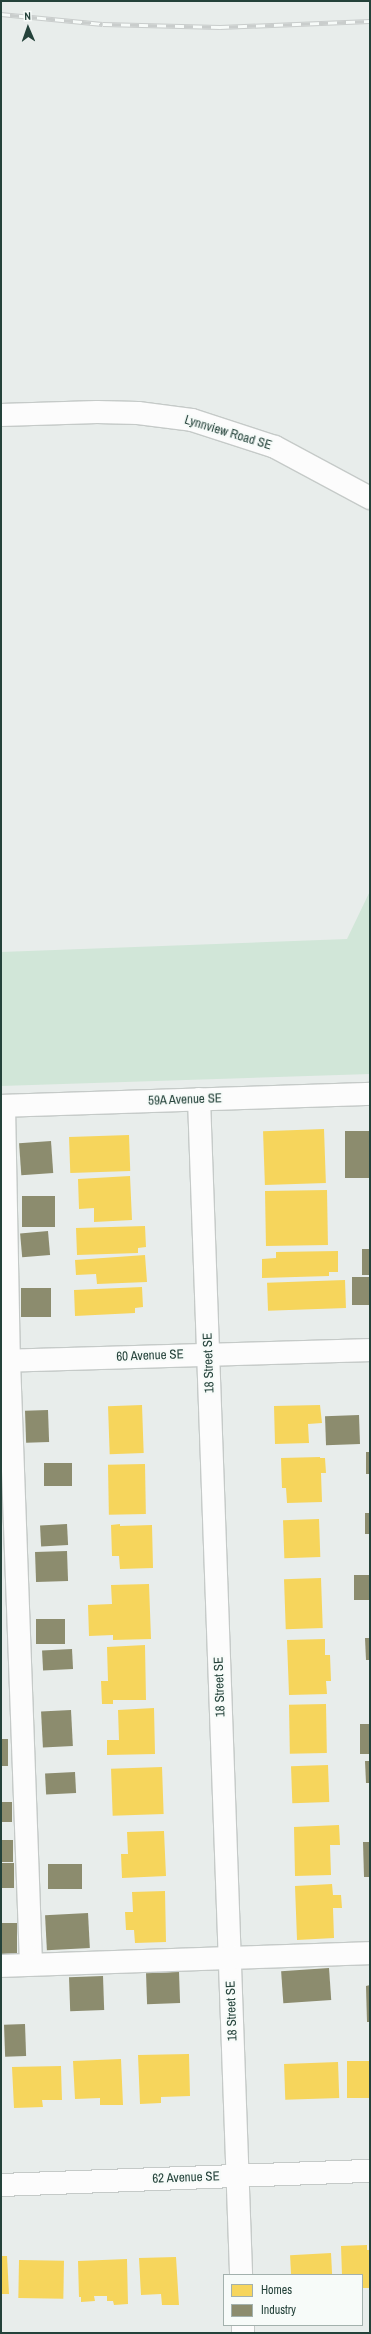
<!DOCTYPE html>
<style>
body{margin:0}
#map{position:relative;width:371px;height:2334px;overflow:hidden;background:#e8edeb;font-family:"Archivo Narrow",sans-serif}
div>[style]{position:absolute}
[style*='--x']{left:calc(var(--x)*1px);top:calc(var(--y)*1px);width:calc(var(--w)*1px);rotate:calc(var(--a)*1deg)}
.green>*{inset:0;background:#d1e6d8}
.homes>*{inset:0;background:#f6d55c;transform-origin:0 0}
.industry>*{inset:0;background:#8c8c6e;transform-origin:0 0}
.roads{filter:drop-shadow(1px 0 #c5cac8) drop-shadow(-1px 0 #c5cac8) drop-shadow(0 1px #c5cac8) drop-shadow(0 -1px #c5cac8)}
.minor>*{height:22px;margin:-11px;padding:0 11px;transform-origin:11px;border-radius:11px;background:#fcfcfc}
.rail>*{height:4.5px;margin-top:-2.25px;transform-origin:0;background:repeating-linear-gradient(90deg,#f7fbf9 0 9px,#c9cdcc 0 18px);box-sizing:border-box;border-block:1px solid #c9cdcc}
span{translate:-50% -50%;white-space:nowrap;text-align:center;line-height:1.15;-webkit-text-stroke:4px #f7fbf9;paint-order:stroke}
.street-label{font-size:13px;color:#24423a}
.frame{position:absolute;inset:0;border:2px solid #24423a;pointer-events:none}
.legend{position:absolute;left:223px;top:2274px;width:140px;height:52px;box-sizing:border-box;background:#f7fbf9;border:1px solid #a3b1ad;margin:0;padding:5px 7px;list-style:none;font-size:12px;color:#24423a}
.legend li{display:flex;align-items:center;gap:8px;height:20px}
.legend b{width:20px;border:1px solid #a3b1ad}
.north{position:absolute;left:8px;top:8px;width:40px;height:40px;-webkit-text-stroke:3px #f7fbf9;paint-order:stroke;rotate:358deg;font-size:11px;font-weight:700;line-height:16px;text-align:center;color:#24423a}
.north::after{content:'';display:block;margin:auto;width:14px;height:18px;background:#24423a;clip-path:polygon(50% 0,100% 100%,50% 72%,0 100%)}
</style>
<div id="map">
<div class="green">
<i style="clip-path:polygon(370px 891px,370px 1074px,1px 1086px,1px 952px,347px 939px)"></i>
</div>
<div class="homes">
<i style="left:324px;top:1129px;width:54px;height:61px;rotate:88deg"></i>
<i style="left:129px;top:1135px;width:36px;height:60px;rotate:88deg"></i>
<i style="clip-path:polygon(130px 1176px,132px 1220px,94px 1222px,94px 1208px,79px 1209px,78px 1179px)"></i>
<i style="left:327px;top:1190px;width:55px;height:62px;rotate:89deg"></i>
<i style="clip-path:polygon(145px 1226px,146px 1247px,138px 1248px,138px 1253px,77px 1255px,76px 1228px)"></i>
<i style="clip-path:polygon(338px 1251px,338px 1272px,329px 1272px,329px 1276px,262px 1278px,262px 1259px,276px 1258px,276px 1252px)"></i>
<i style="clip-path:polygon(145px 1255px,147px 1282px,97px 1284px,96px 1274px,76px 1275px,75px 1260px)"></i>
<i style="left:345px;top:1280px;width:28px;height:78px;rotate:88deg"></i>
<i style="clip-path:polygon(142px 1287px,143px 1307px,135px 1308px,135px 1313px,75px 1316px,74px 1290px)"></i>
<i style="left:142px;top:1405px;width:48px;height:34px;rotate:88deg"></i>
<i style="clip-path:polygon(320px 1405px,322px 1423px,308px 1424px,309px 1443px,275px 1444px,274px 1406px)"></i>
<i style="clip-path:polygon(320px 1457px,320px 1458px,325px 1458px,326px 1473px,321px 1473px,322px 1502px,287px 1503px,286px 1488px,282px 1488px,281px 1458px)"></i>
<i style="left:145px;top:1464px;width:50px;height:37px;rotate:89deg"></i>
<i style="left:319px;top:1519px;width:38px;height:36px;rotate:88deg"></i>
<i style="clip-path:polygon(120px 1524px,120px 1526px,152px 1525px,153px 1568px,120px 1569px,119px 1556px,112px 1556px,111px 1525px)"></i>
<i style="left:321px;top:1578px;width:50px;height:37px;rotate:88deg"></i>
<i style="clip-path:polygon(149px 1584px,151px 1639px,113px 1640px,113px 1635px,89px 1636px,88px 1605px,112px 1604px,111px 1585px)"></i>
<i style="clip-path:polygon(325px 1639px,325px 1655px,330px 1655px,331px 1681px,326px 1681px,327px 1694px,289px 1695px,287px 1640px)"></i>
<i style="clip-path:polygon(145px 1645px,146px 1700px,113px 1700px,113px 1704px,102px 1704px,101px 1681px,108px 1681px,107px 1647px)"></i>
<i style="left:326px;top:1704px;width:49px;height:37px;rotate:89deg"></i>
<i style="clip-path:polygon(154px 1708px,155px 1754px,107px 1755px,107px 1740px,119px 1740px,118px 1710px)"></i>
<i style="left:328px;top:1765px;width:37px;height:37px;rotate:88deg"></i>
<i style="left:162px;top:1767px;width:47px;height:51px;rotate:88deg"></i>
<i style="clip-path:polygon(339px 1825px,340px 1845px,330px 1845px,331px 1875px,295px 1876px,294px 1827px)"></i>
<i style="clip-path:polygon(164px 1831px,166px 1876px,122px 1878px,121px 1854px,128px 1854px,127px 1832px)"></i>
<i style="clip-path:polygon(332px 1884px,333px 1895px,341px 1895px,342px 1908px,333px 1908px,334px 1938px,297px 1940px,295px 1886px)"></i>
<i style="clip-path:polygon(165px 1891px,166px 1942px,135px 1943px,134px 1930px,126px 1930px,125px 1912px,133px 1912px,132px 1892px)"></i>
<i style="clip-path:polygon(189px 2054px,190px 2096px,161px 2097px,161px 2103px,140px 2104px,138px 2055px)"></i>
<i style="clip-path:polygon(121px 2059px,123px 2105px,100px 2105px,100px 2098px,75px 2099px,73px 2061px)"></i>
<i style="left:347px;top:2061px;width:23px;height:37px"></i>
<i style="left:338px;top:2062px;width:36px;height:54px;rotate:88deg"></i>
<i style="clip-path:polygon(61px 2066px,62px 2100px,42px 2100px,43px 2107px,14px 2108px,12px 2067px)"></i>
<i style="clip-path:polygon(367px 2245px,367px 2250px,370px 2250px,370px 2288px,362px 2288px,362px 2275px,342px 2275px,341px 2246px)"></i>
<i style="left:331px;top:2253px;width:22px;height:41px;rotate:87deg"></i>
<i style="clip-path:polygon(1px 2256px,7px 2256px,9px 2294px,1px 2294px)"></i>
<i style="clip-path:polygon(176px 2257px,179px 2305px,162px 2305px,161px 2294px,141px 2295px,139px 2258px)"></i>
<i style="clip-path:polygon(127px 2259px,128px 2304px,114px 2305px,113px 2301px,107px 2301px,107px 2296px,94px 2296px,95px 2301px,81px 2302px,81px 2297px,79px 2297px,78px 2261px)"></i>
<i style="left:19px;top:2260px;width:45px;height:38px;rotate:1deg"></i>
</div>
<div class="industry">
<i style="left:370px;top:1131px;width:47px;height:25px;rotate:90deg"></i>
<i style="left:51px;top:1141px;width:32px;height:32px;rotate:86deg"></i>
<i style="left:22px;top:1196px;width:33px;height:31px"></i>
<i style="left:48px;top:1231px;width:24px;height:28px;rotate:85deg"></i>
<i style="left:362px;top:1249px;width:8px;height:26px"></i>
<i style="left:370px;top:1277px;width:28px;height:18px;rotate:90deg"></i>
<i style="left:21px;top:1288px;width:30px;height:29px"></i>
<i style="left:48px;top:1410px;width:32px;height:23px;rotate:88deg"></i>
<i style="left:359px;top:1415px;width:29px;height:34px;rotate:88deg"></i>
<i style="left:366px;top:1452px;width:4px;height:22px"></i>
<i style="left:72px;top:1463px;width:23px;height:28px;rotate:90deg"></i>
<i style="left:370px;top:1513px;width:21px;height:5px;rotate:90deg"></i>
<i style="left:67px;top:1524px;width:21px;height:27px;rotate:87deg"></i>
<i style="left:67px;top:1551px;width:30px;height:32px;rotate:88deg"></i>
<i style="left:370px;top:1575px;width:25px;height:16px;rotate:90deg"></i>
<i style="left:65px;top:1619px;width:25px;height:29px;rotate:90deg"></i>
<i style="clip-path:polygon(365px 1638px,370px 1638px,370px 1660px,366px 1660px)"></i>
<i style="left:72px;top:1649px;width:20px;height:30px;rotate:87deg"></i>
<i style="left:71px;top:1710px;width:36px;height:30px;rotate:87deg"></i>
<i style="left:360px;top:1724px;width:10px;height:30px"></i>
<i style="left:1px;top:1739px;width:7px;height:27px"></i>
<i style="clip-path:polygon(365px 1761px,370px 1761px,370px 1783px,366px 1783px)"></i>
<i style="left:75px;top:1772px;width:21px;height:30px;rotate:87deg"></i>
<i style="left:1px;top:1802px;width:11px;height:20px"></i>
<i style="left:1px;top:1840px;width:12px;height:22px"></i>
<i style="clip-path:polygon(363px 1842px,370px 1842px,370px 1877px,364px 1877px)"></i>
<i style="left:1px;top:1863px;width:13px;height:25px"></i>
<i style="left:82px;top:1864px;width:25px;height:34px;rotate:90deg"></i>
<i style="left:88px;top:1913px;width:35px;height:43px;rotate:87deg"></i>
<i style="left:1px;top:1923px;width:16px;height:31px"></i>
<i style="left:329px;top:1968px;width:32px;height:48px;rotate:86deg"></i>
<i style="left:179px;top:1972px;width:31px;height:33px;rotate:88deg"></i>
<i style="left:103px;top:1976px;width:34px;height:34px;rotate:88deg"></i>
<i style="clip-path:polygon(370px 1985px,370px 2022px,367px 2022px,366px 1986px)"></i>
<i style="left:25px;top:2024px;width:32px;height:21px;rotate:88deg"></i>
</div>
<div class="roads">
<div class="minor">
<i style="--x:1;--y:415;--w:96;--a:-1.8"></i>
<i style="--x:97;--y:412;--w:41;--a:1.4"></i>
<i style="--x:138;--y:413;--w:54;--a:7.4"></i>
<i style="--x:192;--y:420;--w:87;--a:18"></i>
<i style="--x:275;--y:447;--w:108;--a:28.2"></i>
<i style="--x:199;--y:1099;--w:1177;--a:87.95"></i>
<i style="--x:1;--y:1106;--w:369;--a:-1.9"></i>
<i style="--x:4;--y:1106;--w:255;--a:88.9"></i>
<i style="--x:9;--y:1361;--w:604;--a:87.91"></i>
<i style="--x:1;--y:1361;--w:369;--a:-1.7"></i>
<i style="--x:1;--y:1966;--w:369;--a:-2"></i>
<i style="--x:1;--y:2185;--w:369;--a:-2.2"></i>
<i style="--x:243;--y:2325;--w:8;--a:90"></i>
</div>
</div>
<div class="rail">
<i style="--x:1;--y:14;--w:102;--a:5.6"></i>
<i style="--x:103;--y:24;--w:117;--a:1.5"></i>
<i style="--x:220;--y:27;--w:150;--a:-2.3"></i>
</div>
<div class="street-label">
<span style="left:228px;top:433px;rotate:17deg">Lynnview Road SE</span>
<span style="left:185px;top:1100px;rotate:-2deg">59A Avenue SE</span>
<span style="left:150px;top:1356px;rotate:-2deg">60 Avenue SE</span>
<span style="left:209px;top:1363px;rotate:-92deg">18 Street SE</span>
<span style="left:220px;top:1687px;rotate:-92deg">18 Street SE</span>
<span style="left:232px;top:2011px;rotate:-92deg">18 Street SE</span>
<span style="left:186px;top:2178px;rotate:-2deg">62 Avenue SE</span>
</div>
<div class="frame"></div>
<ul class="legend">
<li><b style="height:11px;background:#f6d55c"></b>Homes</li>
<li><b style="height:11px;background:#8c8c6e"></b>Industry</li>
</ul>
<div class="north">N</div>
</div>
